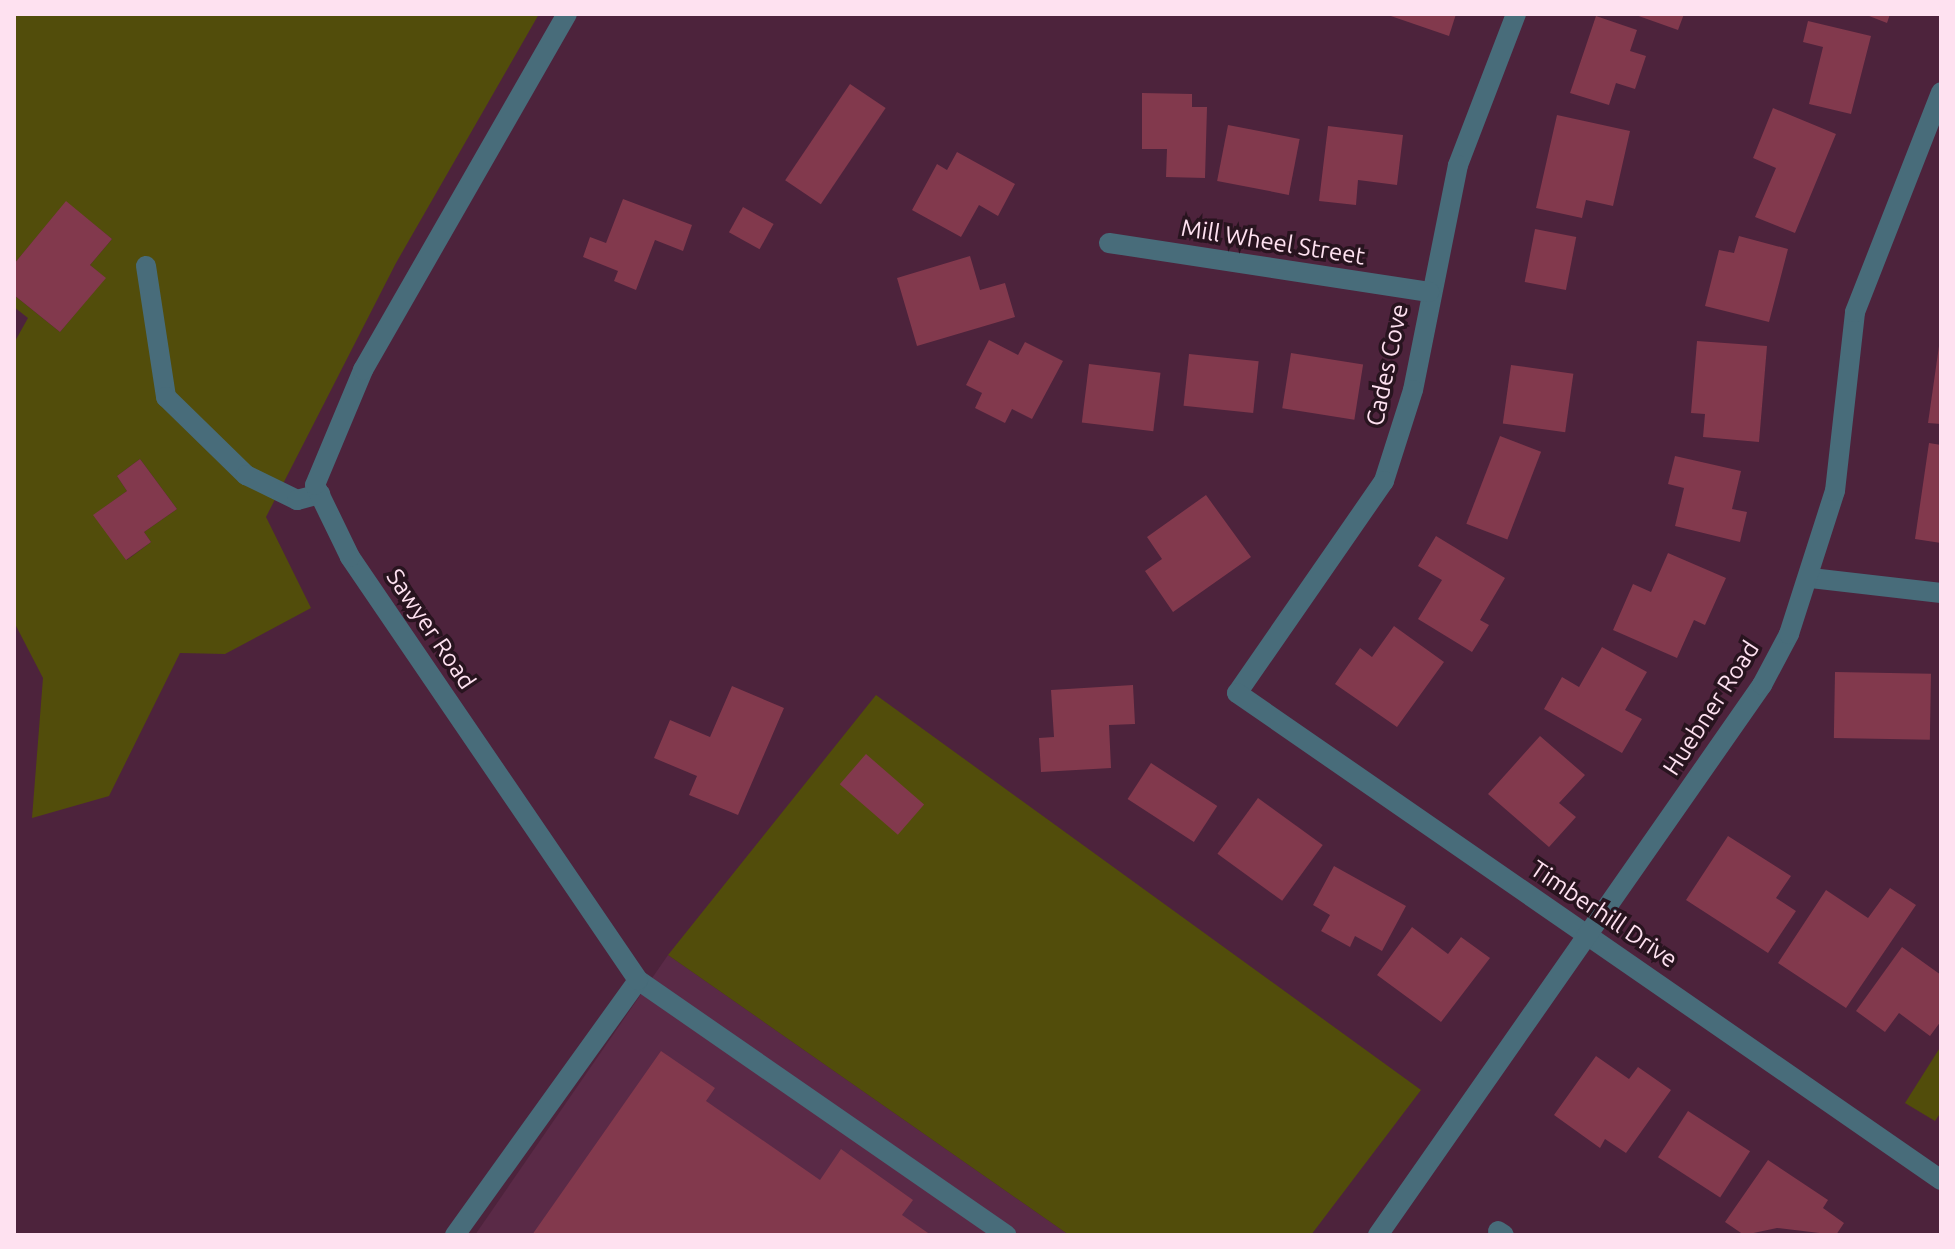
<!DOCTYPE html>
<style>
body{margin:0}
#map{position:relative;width:1955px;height:1249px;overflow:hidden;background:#4d233c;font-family:Ubuntu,sans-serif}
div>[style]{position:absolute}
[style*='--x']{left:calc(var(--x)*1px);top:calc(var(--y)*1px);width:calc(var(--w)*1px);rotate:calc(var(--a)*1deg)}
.built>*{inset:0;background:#5a2a47}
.green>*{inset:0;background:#524d0b}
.building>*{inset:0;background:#82394d;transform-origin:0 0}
.minor>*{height:20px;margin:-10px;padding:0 10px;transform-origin:10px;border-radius:10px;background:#486c7a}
span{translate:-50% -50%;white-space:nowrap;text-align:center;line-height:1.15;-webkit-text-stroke:7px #28141f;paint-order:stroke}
.street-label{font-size:24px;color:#fee1f0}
.frame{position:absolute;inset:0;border:16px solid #fee1f0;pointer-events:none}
</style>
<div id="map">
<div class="built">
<i style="clip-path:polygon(668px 955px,1069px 1235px,475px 1235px)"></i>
</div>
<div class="green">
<i style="clip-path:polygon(evenodd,14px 14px,539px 14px,396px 263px,266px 517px,311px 608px,225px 654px,180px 653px,109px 796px,32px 818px,43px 678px,14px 622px,14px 343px,28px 318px,14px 307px,14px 295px,60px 332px,105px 278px,90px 265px,112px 239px,66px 202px,14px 264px,14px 14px,140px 459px,177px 509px,144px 532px,151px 542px,127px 560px,94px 515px,127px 491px,117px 476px,140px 459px)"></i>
<i style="clip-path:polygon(evenodd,876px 695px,1421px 1090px,1311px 1235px,1069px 1235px,668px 955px,876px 695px,841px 784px,923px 804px,898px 833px,841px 784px)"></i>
<i style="clip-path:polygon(1941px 1046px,1941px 1112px,1935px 1121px,1905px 1103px)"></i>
</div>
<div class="building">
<i style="clip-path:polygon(1385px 14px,1456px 14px,1449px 36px)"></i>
<i style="clip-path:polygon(1633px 14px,1684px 14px,1678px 30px)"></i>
<i style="clip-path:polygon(1864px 14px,1890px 14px,1887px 23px)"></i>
<i style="clip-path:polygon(1596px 16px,1637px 30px,1630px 51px,1646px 56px,1635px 89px,1616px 83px,1609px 105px,1570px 93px)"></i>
<i style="clip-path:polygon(1808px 21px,1871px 36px,1851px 114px,1809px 104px,1823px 47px,1803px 42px)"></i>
<i style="left:850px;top:84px;width:43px;height:116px;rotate:34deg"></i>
<i style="clip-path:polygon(1142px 93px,1192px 94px,1192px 107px,1207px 107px,1205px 178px,1166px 177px,1167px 149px,1142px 149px)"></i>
<i style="clip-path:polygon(1773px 108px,1836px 134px,1795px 233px,1755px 217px,1776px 168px,1753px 158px)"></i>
<i style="clip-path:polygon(1557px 115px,1630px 131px,1613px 206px,1586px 200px,1582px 218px,1536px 208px)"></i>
<i style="left:1228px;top:125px;width:73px;height:57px;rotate:11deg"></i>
<i style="clip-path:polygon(1328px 126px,1403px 135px,1397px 185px,1358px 180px,1356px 205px,1319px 201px)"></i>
<i style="clip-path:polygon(957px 152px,1015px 184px,998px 216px,979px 205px,961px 237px,912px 210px,937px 164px,947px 170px)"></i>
<i style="clip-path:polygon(623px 199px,692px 225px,683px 251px,655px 240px,636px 290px,614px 281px,618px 271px,583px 257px,590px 237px,606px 243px)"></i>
<i style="clip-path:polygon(66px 201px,112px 239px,90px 265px,106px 278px,60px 332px,14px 295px,14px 264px)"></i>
<i style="left:743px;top:207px;width:35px;height:29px;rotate:29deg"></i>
<i style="left:1535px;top:229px;width:42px;height:54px;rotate:11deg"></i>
<i style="clip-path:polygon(1739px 236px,1788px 249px,1769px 322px,1705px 306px,1719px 250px,1734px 253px)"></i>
<i style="clip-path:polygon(970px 256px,980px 290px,1005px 283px,1015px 317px,917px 346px,897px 278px)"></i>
<i style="clip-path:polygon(989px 340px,1018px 355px,1025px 342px,1063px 361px,1032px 419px,1012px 409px,1005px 423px,975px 408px,982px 393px,966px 385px)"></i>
<i style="clip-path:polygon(1697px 341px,1767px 346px,1759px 442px,1703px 437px,1705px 414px,1691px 413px)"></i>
<i style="clip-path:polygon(1939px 346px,1941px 346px,1941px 424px,1928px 423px)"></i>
<i style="left:1291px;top:353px;width:73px;height:56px;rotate:9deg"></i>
<i style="left:1189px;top:354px;width:70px;height:52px;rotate:6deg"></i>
<i style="left:1089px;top:364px;width:72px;height:59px;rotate:7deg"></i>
<i style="left:1511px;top:365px;width:63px;height:59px;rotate:8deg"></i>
<i style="left:1500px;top:436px;width:44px;height:94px;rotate:21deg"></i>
<i style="clip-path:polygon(1929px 443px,1941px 445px,1941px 543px,1915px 539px)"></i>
<i style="clip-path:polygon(1675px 456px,1741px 471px,1732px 509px,1747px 512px,1740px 542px,1675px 526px,1684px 488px,1668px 484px)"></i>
<i style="clip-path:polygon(140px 459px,177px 509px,144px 532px,151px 542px,126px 560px,93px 515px,127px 491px,117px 476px)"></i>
<i style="clip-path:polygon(1206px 495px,1251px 557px,1173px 612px,1145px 571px,1162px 559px,1147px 537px)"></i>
<i style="clip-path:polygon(1436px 536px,1505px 578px,1480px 620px,1489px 625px,1472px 652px,1418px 619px,1442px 580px,1418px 566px)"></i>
<i style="clip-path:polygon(1668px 553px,1726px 578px,1705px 625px,1694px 620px,1677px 658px,1613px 630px,1633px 584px,1651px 592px)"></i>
<i style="clip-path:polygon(1394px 626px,1444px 662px,1397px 727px,1335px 684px,1360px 648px,1372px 657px)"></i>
<i style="clip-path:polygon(1602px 647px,1647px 672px,1625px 710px,1642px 719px,1622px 753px,1544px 709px,1562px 677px,1579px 687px)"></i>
<i style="left:1835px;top:672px;width:96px;height:66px;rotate:1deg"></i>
<i style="clip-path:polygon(1133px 685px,1135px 724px,1109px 725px,1111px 768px,1041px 772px,1039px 738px,1054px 737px,1051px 690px)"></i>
<i style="clip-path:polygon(732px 686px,784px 708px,738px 815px,689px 795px,697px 776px,654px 758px,670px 720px,710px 737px)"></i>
<i style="clip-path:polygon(1540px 736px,1585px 775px,1559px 803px,1576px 817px,1549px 847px,1488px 794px)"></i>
<i style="left:866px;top:754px;width:77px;height:40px;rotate:41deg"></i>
<i style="left:1151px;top:763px;width:79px;height:43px;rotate:33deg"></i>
<i style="left:1258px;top:798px;width:80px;height:69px;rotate:36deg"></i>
<i style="clip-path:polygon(1728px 836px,1791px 876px,1776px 898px,1796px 911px,1768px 953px,1686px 900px)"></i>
<i style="clip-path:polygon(1334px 866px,1406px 906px,1382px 951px,1355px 936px,1350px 947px,1321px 931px,1330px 915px,1313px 905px)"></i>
<i style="clip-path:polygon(1890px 888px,1916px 905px,1846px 1008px,1778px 963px,1826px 890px,1868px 918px)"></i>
<i style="clip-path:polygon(1412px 927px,1448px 954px,1461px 937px,1490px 958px,1441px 1022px,1377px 975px)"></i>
<i style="clip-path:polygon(1902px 947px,1941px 975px,1941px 1021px,1930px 1036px,1899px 1013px,1885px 1032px,1856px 1011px)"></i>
<i style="clip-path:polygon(661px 1051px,715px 1088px,706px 1101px,820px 1180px,841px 1149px,913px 1200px,902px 1215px,931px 1235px,532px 1235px)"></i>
<i style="clip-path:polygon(1596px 1056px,1629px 1079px,1638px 1067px,1671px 1090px,1626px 1153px,1605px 1139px,1600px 1148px,1554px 1115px)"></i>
<i style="left:1688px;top:1111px;width:74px;height:55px;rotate:33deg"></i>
<i style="clip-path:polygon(1768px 1160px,1828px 1200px,1823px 1208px,1844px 1223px,1836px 1235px,1777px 1228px,1744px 1235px,1725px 1222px)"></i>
</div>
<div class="minor">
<i style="--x:1516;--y:14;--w:162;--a:111"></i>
<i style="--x:1458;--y:165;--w:229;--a:101.3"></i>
<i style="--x:1413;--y:390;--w:96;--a:107.7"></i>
<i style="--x:1384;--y:481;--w:258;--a:124.7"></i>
<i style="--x:1237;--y:693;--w:856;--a:34.67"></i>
<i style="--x:1109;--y:243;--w:324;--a:8.7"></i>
<i style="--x:146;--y:266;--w:133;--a:81.3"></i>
<i style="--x:166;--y:397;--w:112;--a:44.3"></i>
<i style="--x:246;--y:475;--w:57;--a:26.1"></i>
<i style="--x:297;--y:500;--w:24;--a:-15"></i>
<i style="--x:1811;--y:578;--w:131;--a:6.6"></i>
<i style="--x:638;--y:980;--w:448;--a:34.7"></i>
<i style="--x:1498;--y:1231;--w:7;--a:34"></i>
<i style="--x:455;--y:1235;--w:314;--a:-54.3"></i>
<i style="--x:638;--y:980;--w:512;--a:-124.25"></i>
<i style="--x:350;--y:557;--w:80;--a:-115.9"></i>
<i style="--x:315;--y:485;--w:125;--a:-67.3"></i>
<i style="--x:363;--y:370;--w:410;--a:-60.2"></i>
<i style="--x:1378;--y:1235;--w:671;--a:-55.08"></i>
<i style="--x:1762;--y:685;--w:58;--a:-62.1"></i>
<i style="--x:1789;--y:634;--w:150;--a:-72.2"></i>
<i style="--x:1835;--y:491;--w:180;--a:-83.6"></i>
<i style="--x:1855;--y:312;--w:236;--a:-68.6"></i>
</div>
<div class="street-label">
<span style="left:1273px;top:242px;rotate:9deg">Mill Wheel Street</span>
<span style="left:1387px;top:365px;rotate:-78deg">Cades Cove</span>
<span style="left:431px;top:629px;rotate:56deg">Sawyer Road</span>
<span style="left:1711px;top:708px;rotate:-57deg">Huebner Road</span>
<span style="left:1604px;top:914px;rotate:34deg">Timberhill Drive</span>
</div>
<div class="frame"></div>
</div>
